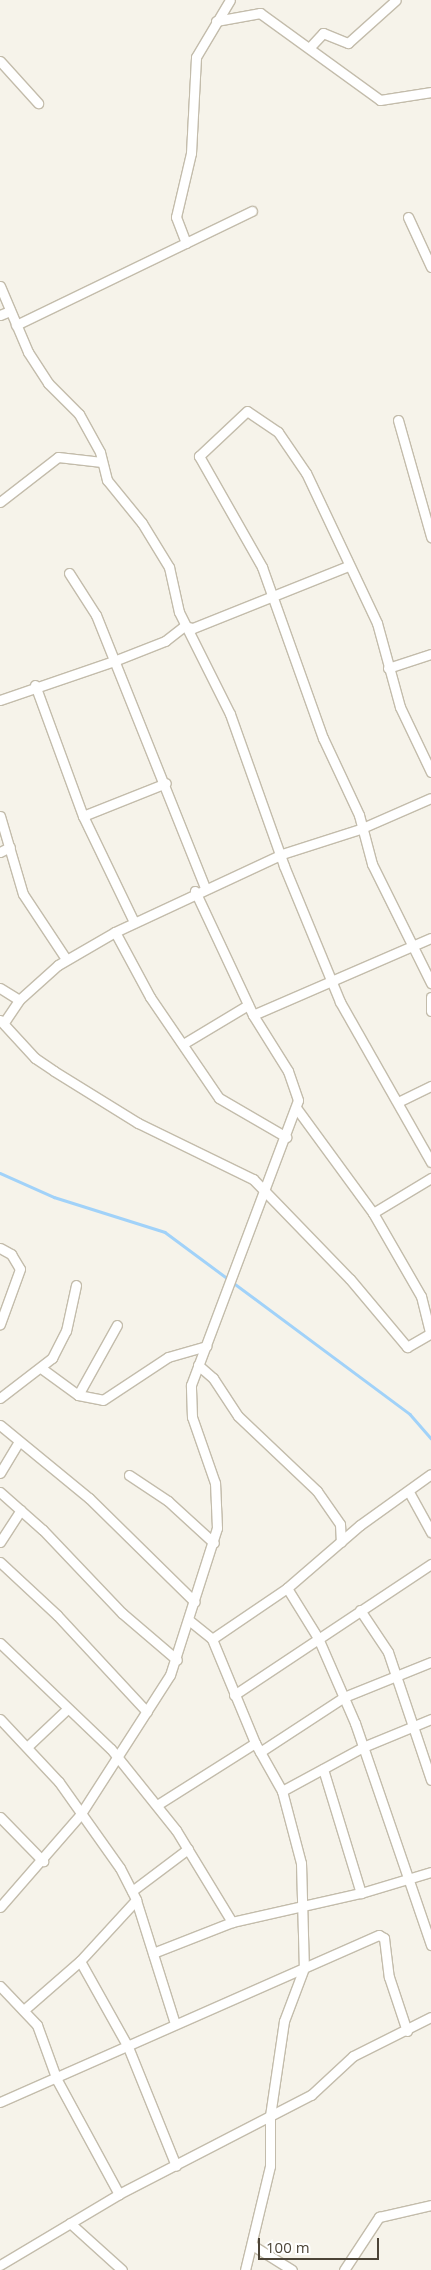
<!DOCTYPE html>
<style>
body{margin:0}
#map{position:relative;width:431px;height:2270px;overflow:hidden;background:#f6f3ea;font-family:"Open Sans",sans-serif}
div>[style]{position:absolute}
[style*='--x']{left:calc(var(--x)*1px);top:calc(var(--y)*1px);width:calc(var(--w)*1px);rotate:calc(var(--a)*1deg)}
.stream>*{height:2.5px;margin:-1.25px;padding:0 1.25px;transform-origin:1.25px;border-radius:1.25px;background:#a1d2f9}
.roads{filter:drop-shadow(1px 0 #c3bcab) drop-shadow(-1px 0 #c3bcab) drop-shadow(0 1px #c3bcab) drop-shadow(0 -1px #c3bcab)}
.street>*{height:9px;margin:-4.5px;padding:0 4.5px;transform-origin:4.5px;border-radius:4.5px;background:#fff}
span{translate:-50% -50%;white-space:nowrap;text-align:center;line-height:1.15;-webkit-text-stroke:5px #fff;paint-order:stroke}
.scale{position:absolute;left:258px;top:2238px;width:121px;height:22px;box-sizing:border-box;border:2px solid #4c4437;border-top:0;padding-left:6px;font-size:15px;line-height:18px;white-space:nowrap;color:#4c4437;-webkit-text-stroke:4px #fff;paint-order:stroke}
</style>
<div id="map">
<div class="stream">
<i style="--x:0;--y:1173;--w:59;--a:24"></i>
<i style="--x:54;--y:1197;--w:116;--a:17.5"></i>
<i style="--x:165;--y:1232;--w:305;--a:36.6"></i>
<i style="--x:410;--y:1414;--w:32;--a:49"></i>
</div>
<div class="roads">
<div class="street">
<i style="--x:216;--y:21;--w:45;--a:-10.3"></i>
<i style="--x:260;--y:13;--w:148;--a:35.9"></i>
<i style="--x:380;--y:100;--w:52;--a:-8.9"></i>
<i style="--x:310;--y:47;--w:19;--a:-47"></i>
<i style="--x:323;--y:33;--w:27;--a:22"></i>
<i style="--x:348;--y:43;--w:64;--a:-41.9"></i>
<i style="--x:0;--y:61;--w:57;--a:47.9"></i>
<i style="--x:408;--y:217;--w:55;--a:65.3"></i>
<i style="--x:186;--y:243;--w:28;--a:-111"></i>
<i style="--x:176;--y:217;--w:66;--a:-76.8"></i>
<i style="--x:191;--y:153;--w:96;--a:-87"></i>
<i style="--x:196;--y:57;--w:66;--a:-59.2"></i>
<i style="--x:0;--y:286;--w:72;--a:67"></i>
<i style="--x:28;--y:352;--w:37;--a:57"></i>
<i style="--x:48;--y:383;--w:44;--a:45"></i>
<i style="--x:79;--y:414;--w:43;--a:61.1"></i>
<i style="--x:100;--y:452;--w:29;--a:76"></i>
<i style="--x:107;--y:480;--w:55;--a:50.9"></i>
<i style="--x:142;--y:523;--w:52;--a:58.5"></i>
<i style="--x:169;--y:567;--w:46;--a:77.5"></i>
<i style="--x:179;--y:612;--w:114;--a:63.4"></i>
<i style="--x:230;--y:714;--w:161;--a:70.4"></i>
<i style="--x:284;--y:866;--w:147;--a:67.6"></i>
<i style="--x:340;--y:1002;--w:184;--a:60.4"></i>
<i style="--x:0;--y:315;--w:11;--a:-22"></i>
<i style="--x:16;--y:325;--w:262;--a:-25.8"></i>
<i style="--x:398;--y:420;--w:122;--a:74.2"></i>
<i style="--x:0;--y:502;--w:73;--a:-37.8"></i>
<i style="--x:58;--y:457;--w:44;--a:6.5"></i>
<i style="--x:69;--y:573;--w:50;--a:57.3"></i>
<i style="--x:96;--y:615;--w:293;--a:68.2"></i>
<i style="--x:388;--y:668;--w:45;--a:-18"></i>
<i style="--x:35;--y:685;--w:140;--a:69.9"></i>
<i style="--x:83;--y:816;--w:118;--a:64.3"></i>
<i style="--x:0;--y:700;--w:120;--a:-18.9"></i>
<i style="--x:114;--y:661;--w:55;--a:-21.4"></i>
<i style="--x:165;--y:641;--w:24;--a:-38"></i>
<i style="--x:184;--y:626;--w:9;--a:13"></i>
<i style="--x:193;--y:628;--w:167;--a:-21.8"></i>
<i style="--x:431;--y:772;--w:72;--a:-115.5"></i>
<i style="--x:400;--y:707;--w:87;--a:-105.3"></i>
<i style="--x:377;--y:623;--w:166;--a:-115.3"></i>
<i style="--x:306;--y:473;--w:50;--a:-124.3"></i>
<i style="--x:278;--y:432;--w:37;--a:-146"></i>
<i style="--x:247;--y:411;--w:66;--a:136.8"></i>
<i style="--x:199;--y:456;--w:128;--a:60.4"></i>
<i style="--x:262;--y:567;--w:182;--a:70.4"></i>
<i style="--x:323;--y:738;--w:85;--a:64.9"></i>
<i style="--x:359;--y:815;--w:51;--a:75.1"></i>
<i style="--x:372;--y:864;--w:133;--a:63.6"></i>
<i style="--x:0;--y:816;--w:81;--a:73.6"></i>
<i style="--x:23;--y:894;--w:78;--a:56.5"></i>
<i style="--x:83;--y:816;--w:89;--a:-21.7"></i>
<i style="--x:0;--y:852;--w:11;--a:-27"></i>
<i style="--x:115;--y:932;--w:74;--a:61.7"></i>
<i style="--x:150;--y:997;--w:122;--a:55.7"></i>
<i style="--x:219;--y:1098;--w:78;--a:30.2"></i>
<i style="--x:0;--y:988;--w:22;--a:32"></i>
<i style="--x:431;--y:997;--w:14;--a:90"></i>
<i style="--x:253;--y:1015;--w:194;--a:-23.4"></i>
<i style="--x:0;--y:1020;--w:52;--a:47.4"></i>
<i style="--x:35;--y:1058;--w:23;--a:34"></i>
<i style="--x:54;--y:1071;--w:99;--a:31.8"></i>
<i style="--x:138;--y:1123;--w:128;--a:26"></i>
<i style="--x:253;--y:1179;--w:139;--a:45.9"></i>
<i style="--x:350;--y:1279;--w:89;--a:50"></i>
<i style="--x:407;--y:1347;--w:28;--a:-30"></i>
<i style="--x:5;--y:1021;--w:25;--a:-56"></i>
<i style="--x:19;--y:1000;--w:52;--a:-41.9"></i>
<i style="--x:58;--y:965;--w:66;--a:-30.1"></i>
<i style="--x:115;--y:932;--w:184;--a:-25"></i>
<i style="--x:282;--y:854;--w:82;--a:-17.8"></i>
<i style="--x:360;--y:829;--w:77;--a:-23.6"></i>
<i style="--x:183;--y:1044;--w:76;--a:-31"></i>
<i style="--x:398;--y:1102;--w:37;--a:-26"></i>
<i style="--x:297;--y:1109;--w:129;--a:53.8"></i>
<i style="--x:373;--y:1213;--w:96;--a:60"></i>
<i style="--x:421;--y:1296;--w:38;--a:76"></i>
<i style="--x:373;--y:1213;--w:68;--a:-31.1"></i>
<i style="--x:0;--y:1248;--w:13;--a:29"></i>
<i style="--x:11;--y:1254;--w:17;--a:59"></i>
<i style="--x:20;--y:1269;--w:59;--a:110"></i>
<i style="--x:198;--y:1365;--w:20;--a:41"></i>
<i style="--x:213;--y:1378;--w:45;--a:56.7"></i>
<i style="--x:238;--y:1416;--w:109;--a:43.5"></i>
<i style="--x:317;--y:1491;--w:40;--a:55.1"></i>
<i style="--x:340;--y:1524;--w:18;--a:87"></i>
<i style="--x:41;--y:1368;--w:46;--a:36.1"></i>
<i style="--x:78;--y:1395;--w:25;--a:11"></i>
<i style="--x:103;--y:1400;--w:78;--a:-33.5"></i>
<i style="--x:168;--y:1357;--w:40;--a:-16"></i>
<i style="--x:78;--y:1395;--w:80;--a:-60.9"></i>
<i style="--x:0;--y:1398;--w:66;--a:-37.6"></i>
<i style="--x:52;--y:1358;--w:30;--a:-63"></i>
<i style="--x:66;--y:1331;--w:47;--a:-77.7"></i>
<i style="--x:0;--y:1425;--w:115;--a:39.4"></i>
<i style="--x:89;--y:1498;--w:148;--a:44.5"></i>
<i style="--x:0;--y:1473;--w:37;--a:-59"></i>
<i style="--x:129;--y:1475;--w:47;--a:33.7"></i>
<i style="--x:168;--y:1501;--w:62;--a:42.4"></i>
<i style="--x:0;--y:1492;--w:57;--a:41.5"></i>
<i style="--x:43;--y:1530;--w:115;--a:46.4"></i>
<i style="--x:122;--y:1613;--w:72;--a:40.5"></i>
<i style="--x:409;--y:1492;--w:46;--a:61.2"></i>
<i style="--x:0;--y:1542;--w:38;--a:-57"></i>
<i style="--x:0;--y:1562;--w:78;--a:42.9"></i>
<i style="--x:57;--y:1615;--w:132;--a:47.1"></i>
<i style="--x:287;--y:1588;--w:59;--a:58.2"></i>
<i style="--x:318;--y:1638;--w:93;--a:66.5"></i>
<i style="--x:355;--y:1723;--w:235;--a:71.1"></i>
<i style="--x:360;--y:1610;--w:50;--a:56.3"></i>
<i style="--x:388;--y:1652;--w:135;--a:71.4"></i>
<i style="--x:190;--y:1621;--w:28;--a:39"></i>
<i style="--x:212;--y:1639;--w:113;--a:67.5"></i>
<i style="--x:255;--y:1743;--w:55;--a:60.6"></i>
<i style="--x:282;--y:1791;--w:74;--a:75.2"></i>
<i style="--x:301;--y:1863;--w:105;--a:88.4"></i>
<i style="--x:304;--y:1968;--w:57;--a:110.7"></i>
<i style="--x:284;--y:2021;--w:96;--a:98.4"></i>
<i style="--x:270;--y:2116;--w:50;--a:90"></i>
<i style="--x:270;--y:2166;--w:107;--a:103.5"></i>
<i style="--x:212;--y:1639;--w:91;--a:-34.2"></i>
<i style="--x:287;--y:1588;--w:96;--a:-40.8"></i>
<i style="--x:360;--y:1525;--w:87;--a:-35.7"></i>
<i style="--x:0;--y:1643;--w:153;--a:43.7"></i>
<i style="--x:111;--y:1749;--w:104;--a:51.3"></i>
<i style="--x:176;--y:1830;--w:108;--a:58.7"></i>
<i style="--x:234;--y:1695;--w:237;--a:-33.6"></i>
<i style="--x:0;--y:1719;--w:86;--a:46.9"></i>
<i style="--x:59;--y:1782;--w:105;--a:54.7"></i>
<i style="--x:120;--y:1868;--w:36;--a:63"></i>
<i style="--x:136;--y:1900;--w:130;--a:72.5"></i>
<i style="--x:27;--y:1747;--w:55;--a:-43.5"></i>
<i style="--x:260;--y:1752;--w:100;--a:-33.2"></i>
<i style="--x:344;--y:1697;--w:94;--a:-21.9"></i>
<i style="--x:323;--y:1769;--w:130;--a:73"></i>
<i style="--x:282;--y:1791;--w:92;--a:-28.5"></i>
<i style="--x:363;--y:1747;--w:74;--a:-22.4"></i>
<i style="--x:157;--y:1805;--w:116;--a:-32.3"></i>
<i style="--x:0;--y:1817;--w:62;--a:45.7"></i>
<i style="--x:132;--y:1891;--w:70;--a:-36.9"></i>
<i style="--x:0;--y:1907;--w:122;--a:-49"></i>
<i style="--x:80;--y:1815;--w:166;--a:-57.3"></i>
<i style="--x:170;--y:1675;--w:154;--a:-72.3"></i>
<i style="--x:217;--y:1528;--w:45;--a:-92.5"></i>
<i style="--x:215;--y:1483;--w:70;--a:-109.2"></i>
<i style="--x:192;--y:1417;--w:32;--a:-92"></i>
<i style="--x:191;--y:1385;--w:304;--a:-69.4"></i>
<i style="--x:298;--y:1100;--w:31;--a:-109"></i>
<i style="--x:288;--y:1071;--w:66;--a:-122"></i>
<i style="--x:253;--y:1015;--w:137;--a:-115.1"></i>
<i style="--x:153;--y:1953;--w:85;--a:-21.4"></i>
<i style="--x:232;--y:1922;--w:132;--a:-12.7"></i>
<i style="--x:361;--y:1893;--w:73;--a:-16.7"></i>
<i style="--x:80;--y:1961;--w:98;--a:60.8"></i>
<i style="--x:128;--y:2047;--w:128;--a:68"></i>
<i style="--x:0;--y:1986;--w:54;--a:46.5"></i>
<i style="--x:37;--y:2025;--w:59;--a:70"></i>
<i style="--x:57;--y:2080;--w:130;--a:61.5"></i>
<i style="--x:25;--y:2009;--w:73;--a:-41.1"></i>
<i style="--x:80;--y:1961;--w:83;--a:-47.4"></i>
<i style="--x:0;--y:2102;--w:414;--a:-23.8"></i>
<i style="--x:379;--y:1935;--w:6;--a:31"></i>
<i style="--x:384;--y:1938;--w:39;--a:83"></i>
<i style="--x:389;--y:1977;--w:57;--a:71.6"></i>
<i style="--x:70;--y:2223;--w:70;--a:42.1"></i>
<i style="--x:252;--y:2245;--w:47;--a:32"></i>
<i style="--x:0;--y:2265;--w:139;--a:-30.8"></i>
<i style="--x:119;--y:2194;--w:216;--a:-27.3"></i>
<i style="--x:311;--y:2095;--w:57;--a:-42.9"></i>
<i style="--x:353;--y:2056;--w:87;--a:-26.6"></i>
<i style="--x:344;--y:2270;--w:64;--a:-56.6"></i>
<i style="--x:379;--y:2217;--w:53;--a:-13"></i>
</div>
</div>
<div class="scale">100 m</div>
</div>
